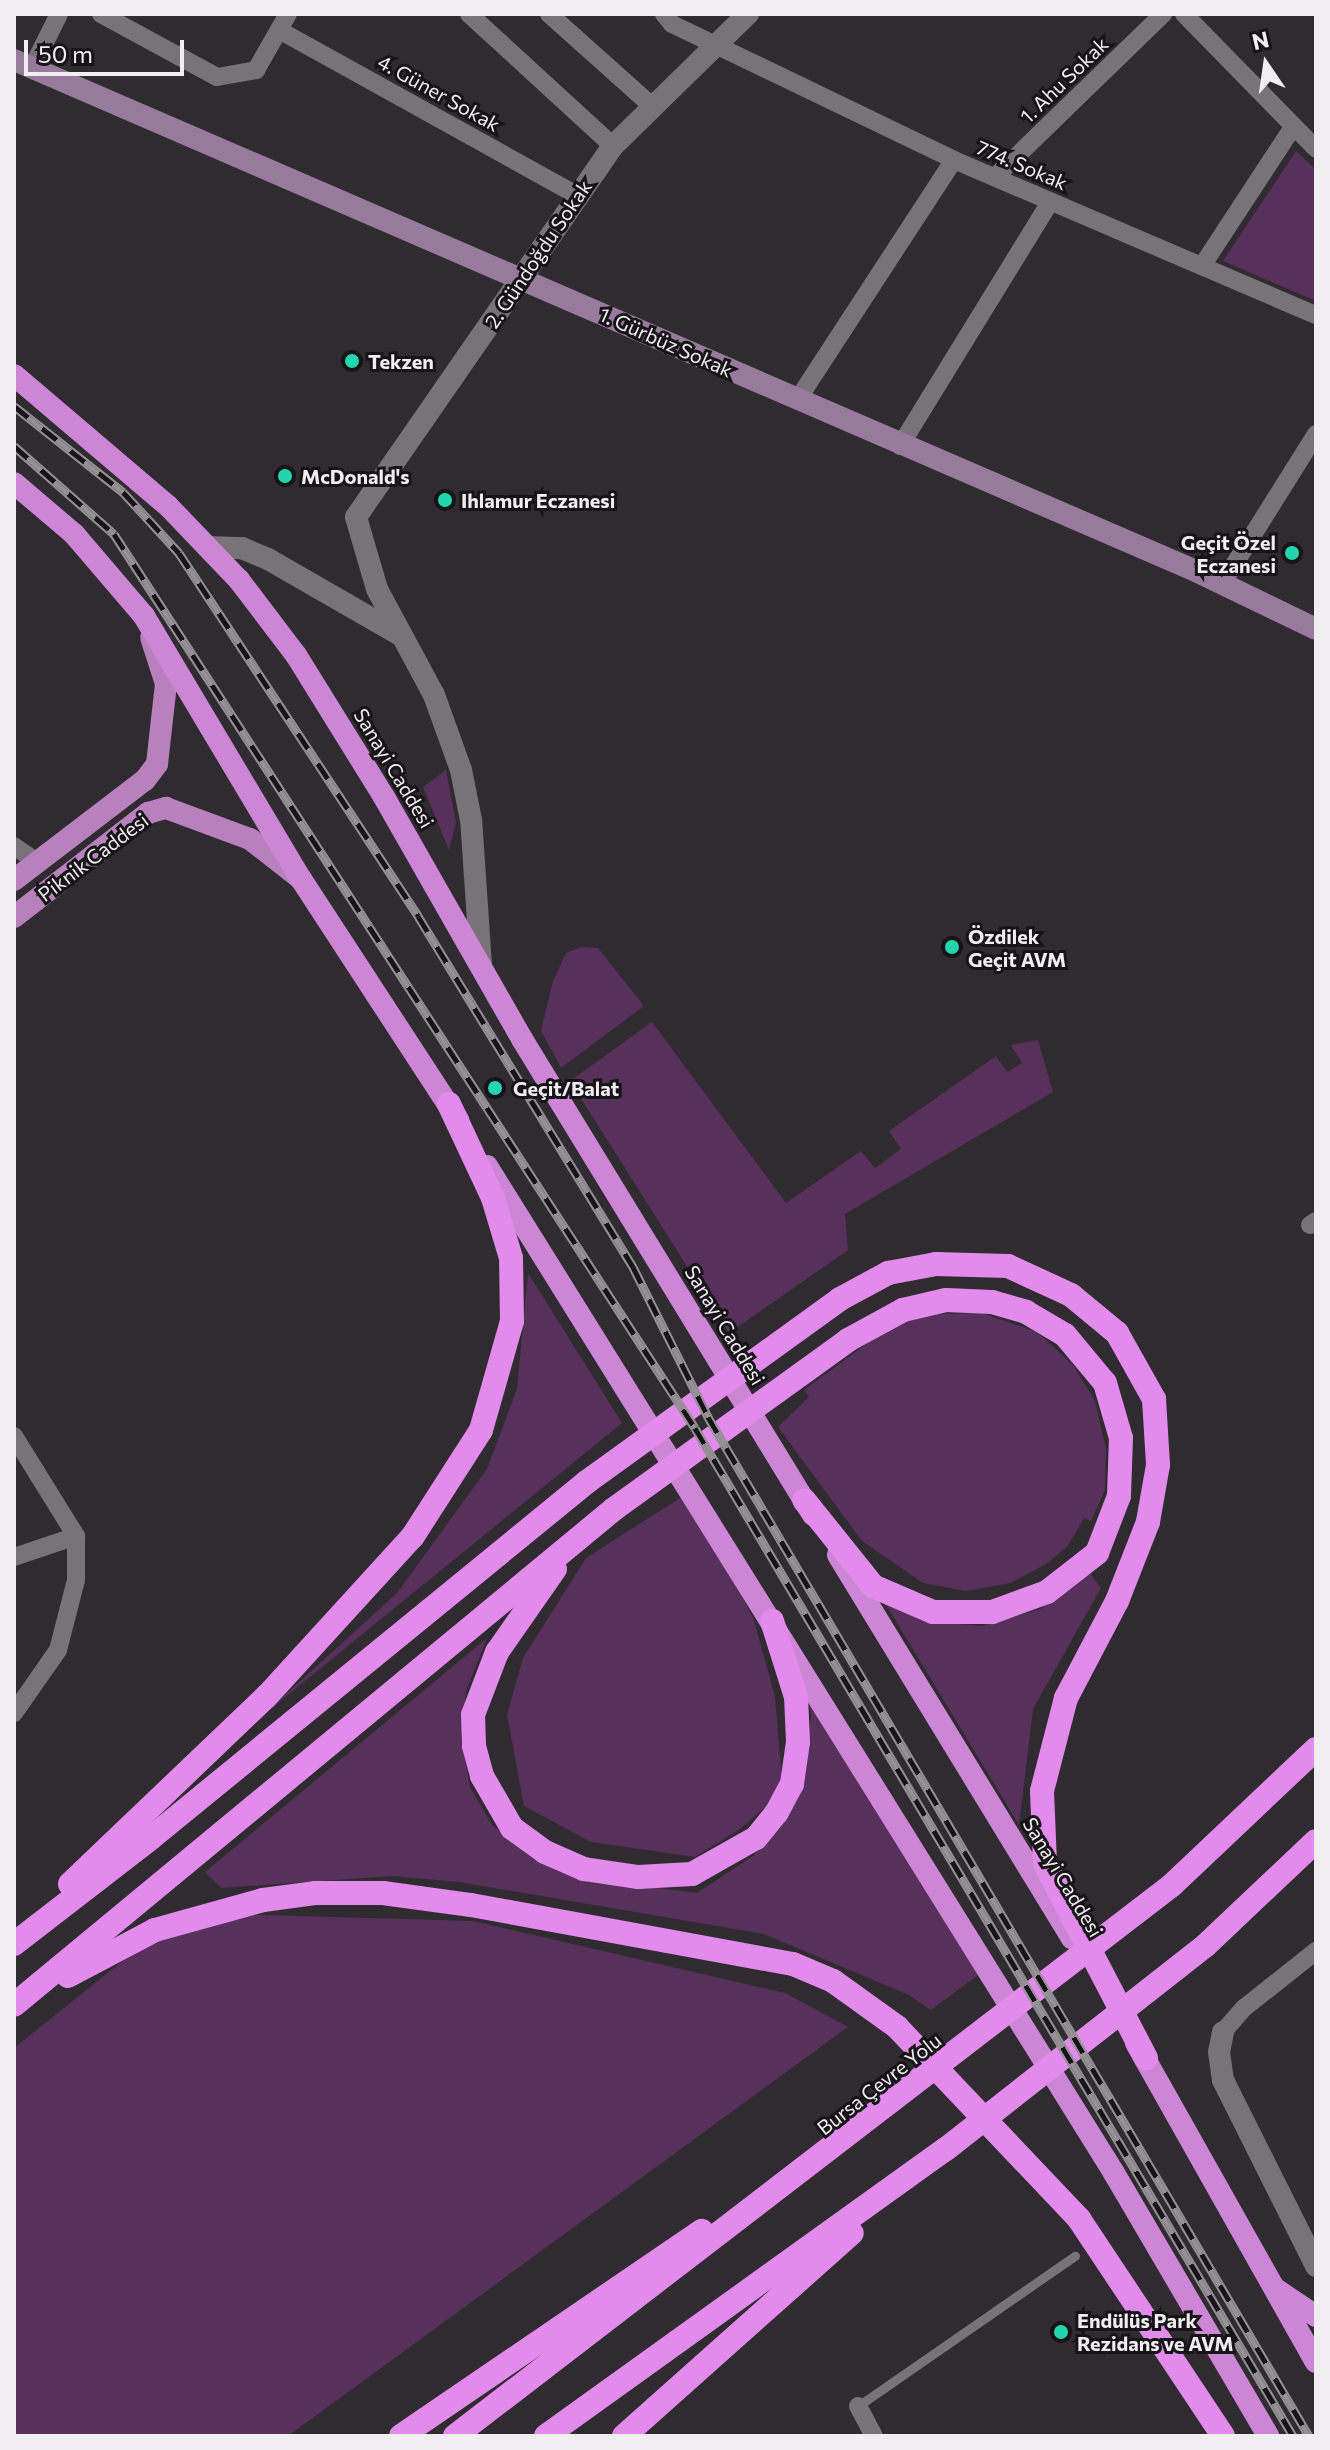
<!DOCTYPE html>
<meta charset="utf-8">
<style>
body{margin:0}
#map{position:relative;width:1330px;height:2450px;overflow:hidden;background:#302b30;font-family:Commissioner,sans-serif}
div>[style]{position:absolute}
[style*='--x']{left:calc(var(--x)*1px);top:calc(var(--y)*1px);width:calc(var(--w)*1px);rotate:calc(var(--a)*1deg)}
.green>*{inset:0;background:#57305b}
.service>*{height:9px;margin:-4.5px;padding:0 4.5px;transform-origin:4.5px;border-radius:4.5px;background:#787279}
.minor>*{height:18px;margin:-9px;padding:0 9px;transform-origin:9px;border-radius:9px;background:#787279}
.tertiary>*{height:22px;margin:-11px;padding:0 11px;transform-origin:11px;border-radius:11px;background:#787279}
.secondary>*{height:22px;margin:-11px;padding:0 11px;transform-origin:11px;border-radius:11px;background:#987a9c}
.primary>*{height:22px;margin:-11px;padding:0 11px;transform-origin:11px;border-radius:11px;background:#b881be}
.trunk>*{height:22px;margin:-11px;padding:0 11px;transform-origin:11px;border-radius:11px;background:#cd86d5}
.motorway>*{height:24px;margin:-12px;padding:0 12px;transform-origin:12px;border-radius:12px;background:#e28bec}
.rail>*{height:9px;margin-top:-4.5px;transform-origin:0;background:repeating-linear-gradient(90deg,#171417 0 18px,#949094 0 36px);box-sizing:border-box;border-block:2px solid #949094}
.dots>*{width:22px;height:22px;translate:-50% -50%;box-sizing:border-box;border:4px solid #171417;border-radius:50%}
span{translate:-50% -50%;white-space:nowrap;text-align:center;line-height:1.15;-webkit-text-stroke:6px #171417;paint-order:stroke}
.street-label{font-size:20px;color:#f1eef2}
.poi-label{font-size:20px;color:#f1eef2;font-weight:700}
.left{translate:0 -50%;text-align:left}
.right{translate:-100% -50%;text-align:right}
.frame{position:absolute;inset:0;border:16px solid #f1eef2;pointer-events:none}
.north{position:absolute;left:1226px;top:24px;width:80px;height:80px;-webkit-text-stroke:6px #171417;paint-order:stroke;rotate:347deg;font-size:22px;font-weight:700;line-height:32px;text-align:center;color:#f1eef2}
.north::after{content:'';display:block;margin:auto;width:28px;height:36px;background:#f1eef2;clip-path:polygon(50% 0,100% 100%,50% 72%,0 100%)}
.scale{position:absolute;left:24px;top:40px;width:160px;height:36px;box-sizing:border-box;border:4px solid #f1eef2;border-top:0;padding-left:10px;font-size:24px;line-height:28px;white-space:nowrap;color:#f1eef2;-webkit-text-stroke:6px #171417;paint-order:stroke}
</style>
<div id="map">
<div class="green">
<i style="clip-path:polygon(1296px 151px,1316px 170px,1316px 301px,1223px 261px)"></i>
<i style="clip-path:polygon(446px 770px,456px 822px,449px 850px,423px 787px)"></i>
<i style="clip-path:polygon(581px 947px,598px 948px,644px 1006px,561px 1068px,541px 1031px,553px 981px,566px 953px)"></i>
<i style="clip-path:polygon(652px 1022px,786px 1203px,861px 1151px,875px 1168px,901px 1149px,889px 1131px,996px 1056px,1007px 1072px,1022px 1063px,1011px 1045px,1038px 1040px,1053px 1092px,845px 1214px,848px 1250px,729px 1333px,570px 1081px)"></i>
<i style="clip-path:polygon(528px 1273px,622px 1423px,263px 1715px,397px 1593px,487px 1469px,517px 1389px)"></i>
<i style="clip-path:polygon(982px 1313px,1037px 1332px,1073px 1365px,1095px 1401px,1106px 1449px,1105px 1490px,1091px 1521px,1084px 1518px,1068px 1546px,1046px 1564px,1011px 1583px,966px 1591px,923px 1583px,862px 1541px,778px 1427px,809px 1397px,804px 1390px,888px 1328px,927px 1314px)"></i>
<i style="clip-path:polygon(688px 1493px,754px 1620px,775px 1697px,783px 1792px,740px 1829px,695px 1857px,591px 1842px,524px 1806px,507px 1715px,523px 1658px,586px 1558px)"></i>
<i style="clip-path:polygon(1089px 1572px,1101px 1588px,1033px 1709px,1019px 1825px,885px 1603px,926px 1621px,982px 1626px,1040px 1609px)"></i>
<i style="clip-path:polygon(487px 1638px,466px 1691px,461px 1738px,470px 1787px,492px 1825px,532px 1855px,580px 1878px,697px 1893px,753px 1856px,799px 1794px,811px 1717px,804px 1656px,986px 1969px,931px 2010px,909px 1995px,764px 1934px,459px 1882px,391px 1876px,221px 1888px,205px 1872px)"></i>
<i style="clip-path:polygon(232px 1914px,473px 1921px,785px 1993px,848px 2027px,288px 2436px,14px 2436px,14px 2048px,140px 1947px)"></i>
</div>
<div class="service">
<i style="--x:858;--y:2406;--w:264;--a:-34.7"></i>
</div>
<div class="minor">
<i style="--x:101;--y:14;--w:132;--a:28.5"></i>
<i style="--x:217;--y:77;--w:40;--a:-10"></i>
<i style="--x:256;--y:70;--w:64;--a:-60.3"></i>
<i style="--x:469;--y:14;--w:195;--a:42.5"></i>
<i style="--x:549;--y:14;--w:140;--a:41.8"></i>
<i style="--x:664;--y:14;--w:13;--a:51"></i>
<i style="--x:672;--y:24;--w:313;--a:25.7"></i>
<i style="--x:954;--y:160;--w:394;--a:23.2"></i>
<i style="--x:1184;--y:14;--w:189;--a:45.6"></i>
<i style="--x:279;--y:30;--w:341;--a:29"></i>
<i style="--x:32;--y:68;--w:60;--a:-63.4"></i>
<i style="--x:995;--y:177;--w:234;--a:-44.1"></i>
<i style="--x:1202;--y:266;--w:166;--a:-56.8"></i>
<i style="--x:798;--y:399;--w:285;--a:-56.9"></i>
<i style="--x:900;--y:446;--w:286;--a:-58.4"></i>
<i style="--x:1222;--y:584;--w:177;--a:-57.9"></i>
<i style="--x:14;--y:846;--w:29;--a:35"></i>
<i style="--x:1310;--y:1225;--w:7;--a:-34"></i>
<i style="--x:14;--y:1436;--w:118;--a:58.2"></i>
<i style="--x:76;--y:1536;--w:44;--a:90"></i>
<i style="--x:76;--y:1580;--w:72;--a:104.4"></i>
<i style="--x:58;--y:1650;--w:77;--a:124.9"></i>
<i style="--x:14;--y:1557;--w:65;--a:-18.7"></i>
<i style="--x:1223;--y:2032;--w:32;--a:-49"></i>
<i style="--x:1244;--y:2008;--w:92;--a:-38.4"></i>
<i style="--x:858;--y:2406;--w:34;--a:62"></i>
</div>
<div class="tertiary">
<i style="--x:209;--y:547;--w:33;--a:2"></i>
<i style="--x:242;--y:548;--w:28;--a:23"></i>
<i style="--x:268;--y:559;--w:152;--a:29.9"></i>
<i style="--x:481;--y:965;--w:145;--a:-93.9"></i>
<i style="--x:471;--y:820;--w:51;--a:-101.3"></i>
<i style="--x:461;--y:770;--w:80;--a:-109.8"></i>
<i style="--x:434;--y:695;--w:120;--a:-118.3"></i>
<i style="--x:377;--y:589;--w:75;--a:-106.3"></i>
<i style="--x:356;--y:517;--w:451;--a:-55.3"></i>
<i style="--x:613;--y:146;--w:189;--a:-44.4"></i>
<i style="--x:1223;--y:2032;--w:20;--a:101"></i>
<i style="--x:1219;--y:2052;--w:28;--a:82"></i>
<i style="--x:1223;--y:2080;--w:208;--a:63.4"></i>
</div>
<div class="secondary">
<i style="--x:14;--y:60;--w:1288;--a:23.38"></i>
<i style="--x:1196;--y:571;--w:133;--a:25.8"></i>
</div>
<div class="primary">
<i style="--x:14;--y:880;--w:165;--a:-37.4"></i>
<i style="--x:145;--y:780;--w:20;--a:-53"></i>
<i style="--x:157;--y:764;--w:81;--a:-83.6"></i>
<i style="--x:166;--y:684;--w:49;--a:-107.7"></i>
<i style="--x:14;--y:917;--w:170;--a:-37.8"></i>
<i style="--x:148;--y:813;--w:19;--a:-16"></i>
<i style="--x:166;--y:808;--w:90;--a:20.3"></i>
<i style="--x:250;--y:839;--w:65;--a:38.1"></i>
</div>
<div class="trunk">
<i style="--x:14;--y:375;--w:202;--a:40.4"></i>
<i style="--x:168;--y:506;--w:103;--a:46.2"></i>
<i style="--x:239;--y:580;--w:94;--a:52.8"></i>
<i style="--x:296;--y:655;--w:167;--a:58.2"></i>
<i style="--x:384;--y:797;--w:279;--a:60.3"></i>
<i style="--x:522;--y:1039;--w:558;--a:58.56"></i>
<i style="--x:14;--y:483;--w:79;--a:40.4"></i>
<i style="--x:74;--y:534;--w:108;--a:49.5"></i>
<i style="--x:144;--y:616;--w:306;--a:59.2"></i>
<i style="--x:301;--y:879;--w:288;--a:56.9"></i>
<i style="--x:487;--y:1166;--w:1186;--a:58.09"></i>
<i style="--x:1114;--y:2173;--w:305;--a:59.6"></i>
<i style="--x:838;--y:1555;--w:449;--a:58.6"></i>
<i style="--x:1136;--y:2043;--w:366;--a:60.6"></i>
<i style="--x:1277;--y:2290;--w:47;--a:33.7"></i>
</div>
<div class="motorway">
<i style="--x:555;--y:1569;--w:101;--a:124.9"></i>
<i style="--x:497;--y:1652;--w:67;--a:110.9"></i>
<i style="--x:473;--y:1715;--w:31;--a:88"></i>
<i style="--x:474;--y:1746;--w:31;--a:75"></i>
<i style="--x:482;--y:1776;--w:60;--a:60"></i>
<i style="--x:512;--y:1828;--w:41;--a:36"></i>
<i style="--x:545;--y:1852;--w:43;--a:23.6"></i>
<i style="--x:584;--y:1869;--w:55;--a:8.4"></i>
<i style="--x:638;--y:1877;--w:54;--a:-3.2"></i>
<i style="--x:692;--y:1874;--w:73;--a:-29.4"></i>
<i style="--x:756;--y:1838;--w:33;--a:-51"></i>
<i style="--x:777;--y:1812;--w:32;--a:-62"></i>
<i style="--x:792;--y:1784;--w:42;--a:-81.9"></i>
<i style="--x:798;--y:1742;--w:45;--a:-92.5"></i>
<i style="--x:796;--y:1697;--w:80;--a:-107.5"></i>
<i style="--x:70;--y:1884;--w:271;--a:-43.7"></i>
<i style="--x:266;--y:1697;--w:218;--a:-47.6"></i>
<i style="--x:413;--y:1536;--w:126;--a:-57.3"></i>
<i style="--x:481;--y:1430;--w:113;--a:-74.1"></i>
<i style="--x:512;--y:1321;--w:63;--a:-90.9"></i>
<i style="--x:511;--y:1258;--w:63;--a:-106.7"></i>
<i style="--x:493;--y:1198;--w:104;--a:-115.1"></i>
<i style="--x:14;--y:1944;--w:173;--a:-37.7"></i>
<i style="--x:151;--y:1838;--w:564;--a:-39.25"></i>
<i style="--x:588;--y:1481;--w:311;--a:-35.8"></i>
<i style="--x:840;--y:1299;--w:55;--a:-28.4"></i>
<i style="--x:888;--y:1273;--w:49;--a:-10.6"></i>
<i style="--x:936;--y:1264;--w:72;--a:1.6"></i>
<i style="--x:1008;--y:1266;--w:69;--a:24.7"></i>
<i style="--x:1071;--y:1295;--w:60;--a:39.6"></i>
<i style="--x:1117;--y:1333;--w:76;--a:60.7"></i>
<i style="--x:1154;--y:1399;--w:66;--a:86.5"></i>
<i style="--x:1158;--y:1465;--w:58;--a:100"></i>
<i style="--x:1148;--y:1522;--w:85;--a:111.4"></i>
<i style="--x:1117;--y:1601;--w:110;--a:117.7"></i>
<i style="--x:1066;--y:1698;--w:96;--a:104.5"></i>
<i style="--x:1042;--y:1791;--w:73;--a:87.6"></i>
<i style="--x:1045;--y:1864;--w:219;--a:62.5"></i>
<i style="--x:68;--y:1976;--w:98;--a:-27.9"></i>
<i style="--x:155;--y:1930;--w:112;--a:-15.5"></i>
<i style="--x:263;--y:1900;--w:52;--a:-7.7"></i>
<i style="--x:315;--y:1893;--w:68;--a:0"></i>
<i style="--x:383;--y:1893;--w:89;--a:7.8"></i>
<i style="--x:471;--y:1905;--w:327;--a:10.4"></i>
<i style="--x:793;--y:1964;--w:43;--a:23"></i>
<i style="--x:833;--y:1981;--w:79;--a:35.7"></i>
<i style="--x:897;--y:2027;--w:265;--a:46.5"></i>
<i style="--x:1079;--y:2219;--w:260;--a:56.4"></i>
<i style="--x:14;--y:2005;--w:778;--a:-39.58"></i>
<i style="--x:614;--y:1509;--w:289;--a:-35.8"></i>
<i style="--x:848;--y:1340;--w:63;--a:-28.6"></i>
<i style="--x:903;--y:1310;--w:44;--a:-13.1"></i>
<i style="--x:946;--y:1300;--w:46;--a:2.5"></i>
<i style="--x:992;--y:1302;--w:35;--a:16"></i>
<i style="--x:1026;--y:1312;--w:45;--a:30.5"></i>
<i style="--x:1065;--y:1335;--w:62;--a:50.2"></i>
<i style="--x:1105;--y:1383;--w:57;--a:73.8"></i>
<i style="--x:1121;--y:1438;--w:58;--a:92"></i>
<i style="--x:1119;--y:1496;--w:61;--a:111.1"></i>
<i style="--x:1097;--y:1553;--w:63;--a:142"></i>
<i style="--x:1047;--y:1592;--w:59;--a:160"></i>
<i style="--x:992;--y:1612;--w:59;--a:180"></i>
<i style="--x:933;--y:1612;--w:65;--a:-156.6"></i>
<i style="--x:873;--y:1586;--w:110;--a:-128.7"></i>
<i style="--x:401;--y:2436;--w:364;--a:-34.3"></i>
<i style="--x:455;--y:2436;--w:904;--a:-37.54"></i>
<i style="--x:1172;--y:1885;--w:198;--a:-43.4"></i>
<i style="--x:546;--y:2436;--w:492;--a:-35.7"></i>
<i style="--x:946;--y:2149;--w:330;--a:-38.1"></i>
<i style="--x:1206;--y:1945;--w:151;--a:-43.4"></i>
<i style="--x:624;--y:2436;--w:305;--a:-41.7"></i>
</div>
<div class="rail">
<i style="--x:14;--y:406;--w:139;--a:38.3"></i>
<i style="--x:123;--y:492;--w:83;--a:47.4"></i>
<i style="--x:179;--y:553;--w:435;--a:56.6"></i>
<i style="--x:418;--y:916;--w:412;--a:58.5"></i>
<i style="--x:633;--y:1267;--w:168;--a:63.4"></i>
<i style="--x:708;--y:1417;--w:1183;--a:59.47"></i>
<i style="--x:14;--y:446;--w:133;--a:41.3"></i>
<i style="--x:114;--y:534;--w:1066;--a:56.98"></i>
<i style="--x:695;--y:1428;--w:1172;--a:59.32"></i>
</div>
<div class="dots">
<i style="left:352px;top:361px;background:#23d5af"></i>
<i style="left:285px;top:476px;background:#23d5af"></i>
<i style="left:445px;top:500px;background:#23d5af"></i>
<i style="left:1292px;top:553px;background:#23d5af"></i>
<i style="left:952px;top:947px;background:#23d5af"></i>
<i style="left:495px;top:1088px;background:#23d5af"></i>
<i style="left:1061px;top:2332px;background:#23d5af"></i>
</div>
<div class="street-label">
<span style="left:1064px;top:80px;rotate:-44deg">1. Ahu Sokak</span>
<span style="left:439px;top:93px;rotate:29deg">4. Güner Sokak</span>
<span style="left:1022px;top:165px;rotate:23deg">774. Sokak</span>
<span style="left:538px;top:254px;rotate:-56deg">2. Gündoğdu Sokak</span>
<span style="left:666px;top:342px;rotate:24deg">1. Gürbüz Sokak</span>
<span style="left:394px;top:768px;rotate:59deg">Sanayi Caddesi</span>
<span style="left:93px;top:857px;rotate:-37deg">Piknik Caddesi</span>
<span style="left:725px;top:1325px;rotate:59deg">Sanayi Caddesi</span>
<span style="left:1063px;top:1877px;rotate:59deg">Sanayi Caddesi</span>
<span style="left:879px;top:2084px;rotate:-38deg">Bursa Çevre Yolu</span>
</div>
<div class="poi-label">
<span class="left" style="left:368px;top:361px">Tekzen</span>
<span class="left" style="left:301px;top:476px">McDonald's</span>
<span class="left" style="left:461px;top:500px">Ihlamur Eczanesi</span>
<span class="right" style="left:1276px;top:554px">Geçit Özel<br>Eczanesi</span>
<span class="left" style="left:968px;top:948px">Özdilek<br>Geçit AVM</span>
<span class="left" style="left:513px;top:1088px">Geçit/Balat</span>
<span class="left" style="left:1077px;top:2332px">Endülüs Park<br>Rezidans ve AVM</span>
</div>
<div class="frame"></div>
<div class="north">N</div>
<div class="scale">50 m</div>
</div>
